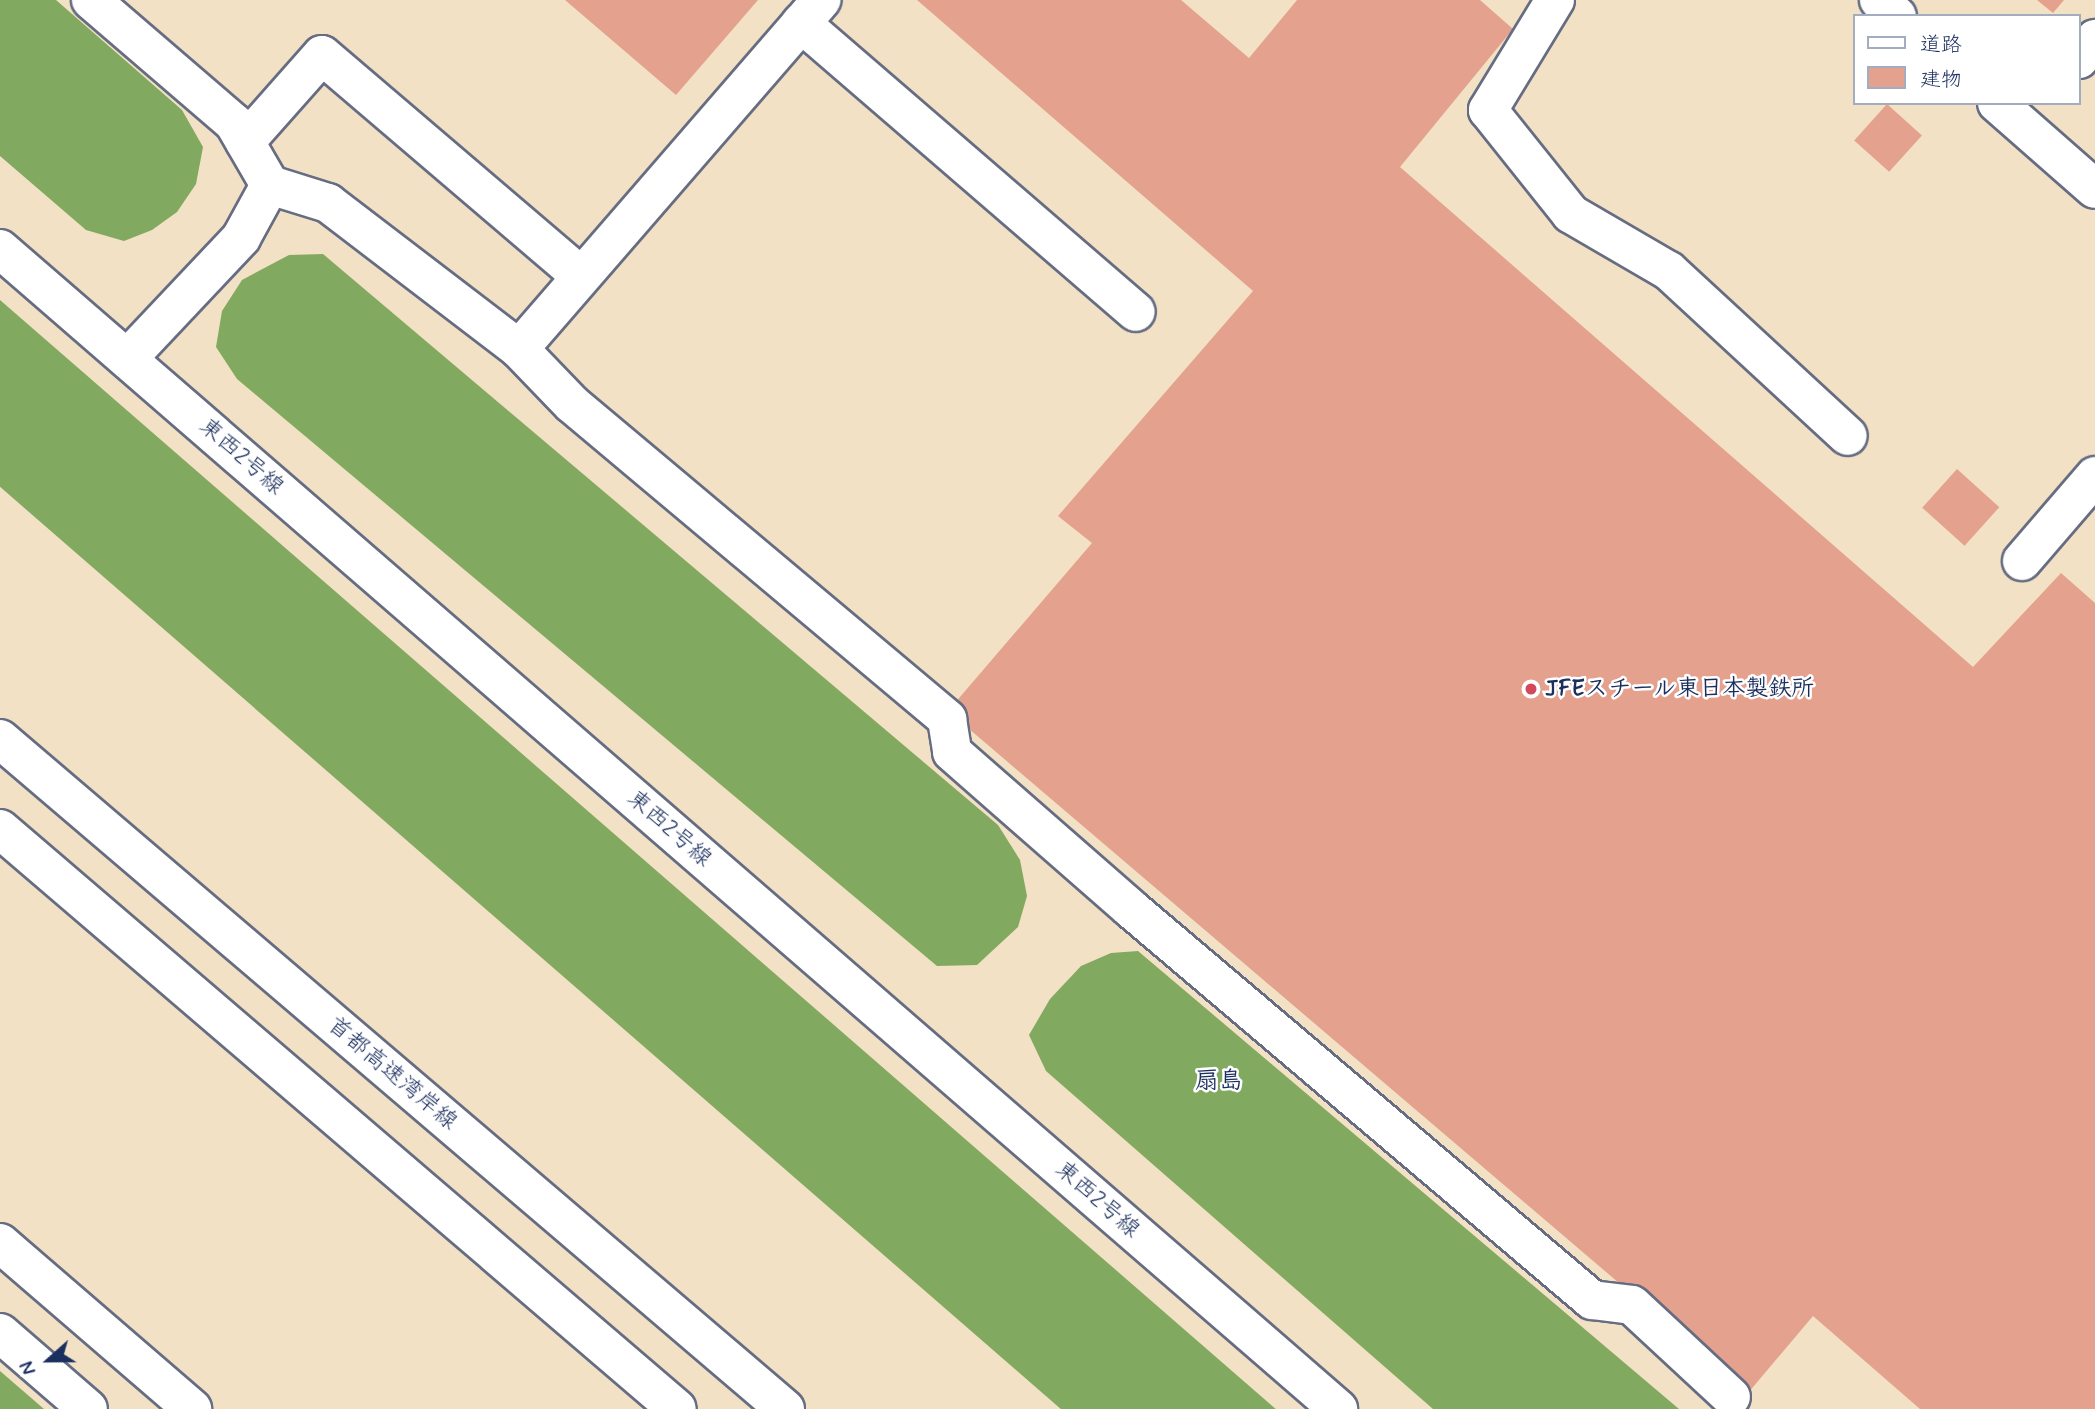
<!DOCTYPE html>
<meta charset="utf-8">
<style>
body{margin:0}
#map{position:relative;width:2095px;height:1409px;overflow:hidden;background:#f2e1c4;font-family:Mynerve,"Klee One",sans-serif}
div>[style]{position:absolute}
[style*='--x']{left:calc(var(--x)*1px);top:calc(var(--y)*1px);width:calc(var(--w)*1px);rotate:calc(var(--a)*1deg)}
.forest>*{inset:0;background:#81a960;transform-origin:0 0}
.building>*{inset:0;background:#e4a18e;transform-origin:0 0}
.roads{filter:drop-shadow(2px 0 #666d82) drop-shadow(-2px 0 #666d82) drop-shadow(0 2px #666d82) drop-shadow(0 -2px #666d82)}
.minor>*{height:38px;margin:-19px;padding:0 19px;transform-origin:19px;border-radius:19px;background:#fff}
.highway>*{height:38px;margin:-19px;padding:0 19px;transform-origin:19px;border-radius:19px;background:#fff}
.dots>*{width:19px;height:19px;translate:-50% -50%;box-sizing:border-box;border:4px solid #fff;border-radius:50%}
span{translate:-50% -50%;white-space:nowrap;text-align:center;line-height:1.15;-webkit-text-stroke:5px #fff;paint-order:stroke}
.street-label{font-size:23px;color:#1b2f5e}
.poi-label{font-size:23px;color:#1b2f5e;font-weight:700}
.left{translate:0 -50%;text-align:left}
.neighbourhood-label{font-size:24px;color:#1b2f5e;font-weight:700}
.legend{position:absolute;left:1853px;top:14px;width:228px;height:91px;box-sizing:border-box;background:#fff;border:2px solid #a4acbf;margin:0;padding:9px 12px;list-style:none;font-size:21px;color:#1b2f5e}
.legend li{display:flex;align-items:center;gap:14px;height:35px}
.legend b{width:35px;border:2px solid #a4acbf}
.north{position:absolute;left:14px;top:1325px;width:70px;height:70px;-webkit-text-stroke:5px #fff;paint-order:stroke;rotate:249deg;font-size:19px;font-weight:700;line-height:28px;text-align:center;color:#1b2f5e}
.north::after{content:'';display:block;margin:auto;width:24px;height:32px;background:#1b2f5e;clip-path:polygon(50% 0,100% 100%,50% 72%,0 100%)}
</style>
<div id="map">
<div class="forest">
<i style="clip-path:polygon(0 0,56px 0,182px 110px,203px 147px,196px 184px,177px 212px,152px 230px,124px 241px,86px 230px,0 156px)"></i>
<i style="clip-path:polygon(323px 254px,998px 825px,1020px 860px,1027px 896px,1018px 927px,977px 965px,937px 966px,237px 379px,216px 347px,222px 311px,242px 280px,289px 255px)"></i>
<i style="left:0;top:300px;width:1700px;height:141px;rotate:41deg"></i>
<i style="clip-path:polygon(1138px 951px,1679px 1409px,1433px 1409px,1046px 1071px,1029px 1035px,1050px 999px,1081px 966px,1111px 953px)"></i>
<i style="clip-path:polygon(0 1371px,44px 1409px,0 1409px)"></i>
</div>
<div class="building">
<i style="clip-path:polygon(565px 0,758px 0,676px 95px)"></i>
<i style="clip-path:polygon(917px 0,1181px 0,1249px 58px,1297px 0,1480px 0,1513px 29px,1400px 167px,1973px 667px,2061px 573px,2095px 603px,2095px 1409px,1920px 1409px,1813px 1316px,1748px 1393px,948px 711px,1092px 543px,1058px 516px,1253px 291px)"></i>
<i style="clip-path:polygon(2037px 0,2064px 0,2053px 13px)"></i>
<i style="left:1887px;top:104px;width:47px;height:49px;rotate:42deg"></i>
<i style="left:1957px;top:469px;width:57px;height:52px;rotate:42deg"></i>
</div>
<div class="roads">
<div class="minor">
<i style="--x:91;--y:0;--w:189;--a:40.7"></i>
<i style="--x:234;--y:123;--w:72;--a:59.9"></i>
<i style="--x:270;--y:185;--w:60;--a:118.7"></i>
<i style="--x:241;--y:238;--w:166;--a:133.3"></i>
<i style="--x:1555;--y:0;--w:129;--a:121.3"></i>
<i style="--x:1488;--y:110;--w:133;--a:51.4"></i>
<i style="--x:1571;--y:214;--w:113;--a:30.2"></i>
<i style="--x:1669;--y:271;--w:243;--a:42.7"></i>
<i style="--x:1879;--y:0;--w:24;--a:42"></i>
<i style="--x:801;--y:23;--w:442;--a:40.8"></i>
<i style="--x:2079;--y:59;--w:26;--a:-51"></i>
<i style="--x:1997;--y:103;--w:130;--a:41.3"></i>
<i style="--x:245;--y:142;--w:116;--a:-48.5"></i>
<i style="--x:322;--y:55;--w:340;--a:40.5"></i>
<i style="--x:270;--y:185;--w:61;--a:17.2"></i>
<i style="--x:328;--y:203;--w:240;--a:37.4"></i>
<i style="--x:519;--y:349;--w:462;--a:-49.1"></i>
<i style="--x:0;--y:249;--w:1771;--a:40.92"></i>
<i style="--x:519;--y:349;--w:76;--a:46.1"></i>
<i style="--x:572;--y:404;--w:490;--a:40"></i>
<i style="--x:947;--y:719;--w:33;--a:81"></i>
<i style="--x:952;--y:752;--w:237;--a:41.2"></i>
<i style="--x:1130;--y:908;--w:606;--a:40.31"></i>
<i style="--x:1592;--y:1300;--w:40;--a:7.1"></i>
<i style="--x:1632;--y:1305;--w:135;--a:42.9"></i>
<i style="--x:2022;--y:561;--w:112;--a:-49.3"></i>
<i style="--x:0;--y:1243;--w:254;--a:40.8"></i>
<i style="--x:0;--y:1333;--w:116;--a:40.8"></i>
</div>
<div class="highway">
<i style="--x:0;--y:739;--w:1032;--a:40.48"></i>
<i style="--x:0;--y:829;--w:891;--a:40.59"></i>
</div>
</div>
<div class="dots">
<i style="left:1531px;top:689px;background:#d1495b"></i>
</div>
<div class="street-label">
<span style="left:241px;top:457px;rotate:41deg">東西2号線</span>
<span style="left:669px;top:829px;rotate:41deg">東西2号線</span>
<span style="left:392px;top:1074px;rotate:40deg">首都高速湾岸線</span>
<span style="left:1097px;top:1200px;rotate:41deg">東西2号線</span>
</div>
<div class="poi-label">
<span class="left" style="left:1545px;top:689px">JFEスチール東日本製鉄所</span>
</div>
<div class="neighbourhood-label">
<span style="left:1219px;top:1082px">扇島</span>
</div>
<ul class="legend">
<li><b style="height:9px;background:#fff"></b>道路</li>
<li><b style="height:19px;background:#e4a18e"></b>建物</li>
</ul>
<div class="north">N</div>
</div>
